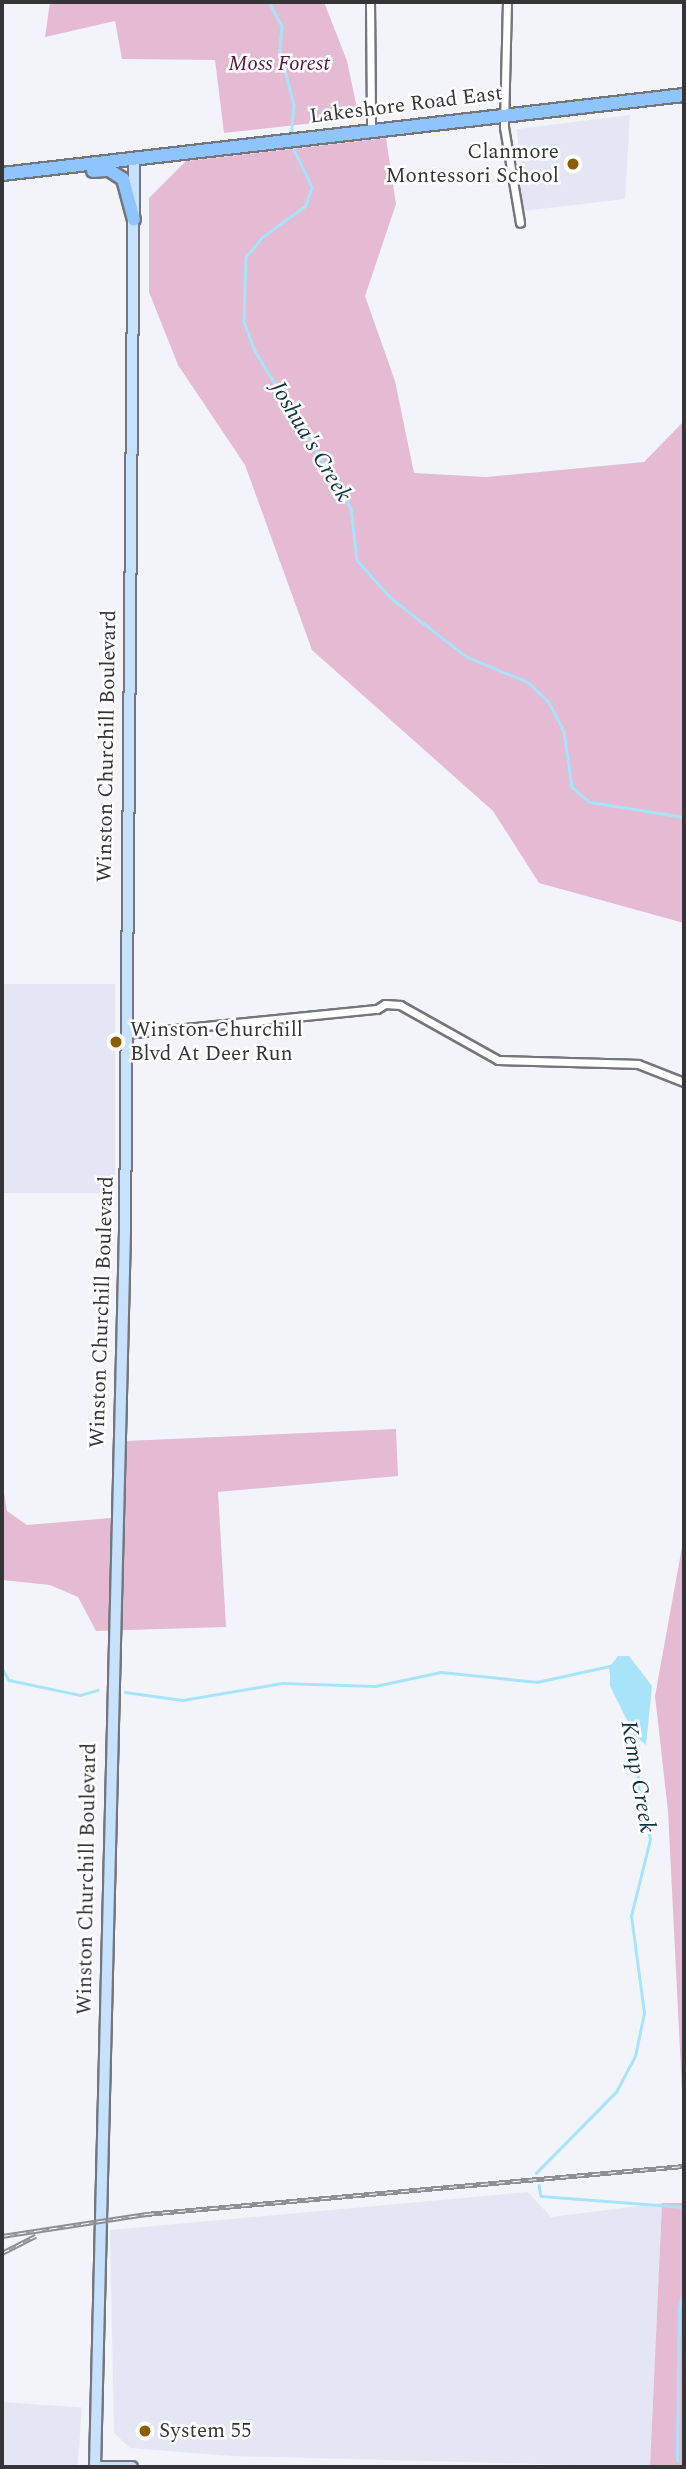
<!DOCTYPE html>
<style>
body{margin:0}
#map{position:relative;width:686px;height:2469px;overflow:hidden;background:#f3f4fa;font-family:Spectral,serif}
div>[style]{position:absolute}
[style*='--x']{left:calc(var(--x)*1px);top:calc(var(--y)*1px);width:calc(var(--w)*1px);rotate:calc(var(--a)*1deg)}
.built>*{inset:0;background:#e5e6f4;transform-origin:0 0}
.green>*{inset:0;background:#e5bad3}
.water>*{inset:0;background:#a8e4f9}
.stream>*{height:2.5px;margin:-1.25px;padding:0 1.25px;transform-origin:1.25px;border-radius:1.25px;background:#a8e4f9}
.roads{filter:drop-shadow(2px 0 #75767b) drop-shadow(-2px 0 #75767b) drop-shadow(0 2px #75767b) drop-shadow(0 -2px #75767b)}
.street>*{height:7px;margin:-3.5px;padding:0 3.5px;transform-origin:3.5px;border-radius:3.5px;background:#fff}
.secondary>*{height:10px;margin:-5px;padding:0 5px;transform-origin:5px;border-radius:5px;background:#c7e2fe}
.primary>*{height:12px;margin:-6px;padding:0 6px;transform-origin:6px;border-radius:6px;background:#8fc5fe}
.rail>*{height:5px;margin-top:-2.5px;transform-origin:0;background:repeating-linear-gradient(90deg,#fff 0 8px,#8e8f93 0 16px);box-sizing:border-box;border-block:2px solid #8e8f93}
.dots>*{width:19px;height:19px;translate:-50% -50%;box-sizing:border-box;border:4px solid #fff;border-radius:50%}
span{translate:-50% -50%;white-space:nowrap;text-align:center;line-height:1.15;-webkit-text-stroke:5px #fff;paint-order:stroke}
.park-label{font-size:21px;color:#571241;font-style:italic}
.street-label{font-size:21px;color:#353537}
.poi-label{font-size:21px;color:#353537}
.right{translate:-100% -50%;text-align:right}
.left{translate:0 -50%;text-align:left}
.water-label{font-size:23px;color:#0f333f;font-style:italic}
.frame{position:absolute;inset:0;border:4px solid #353537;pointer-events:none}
</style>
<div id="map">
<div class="built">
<i style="clip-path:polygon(630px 115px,625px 199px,523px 211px,517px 129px)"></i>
<i style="left:115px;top:984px;width:209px;height:113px;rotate:90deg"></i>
<i style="clip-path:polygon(528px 2192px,551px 2217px,662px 2203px,650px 2467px,231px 2456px,130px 2448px,114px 2433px,110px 2230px)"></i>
<i style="left:2px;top:2402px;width:80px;height:65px;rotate:4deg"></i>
</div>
<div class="green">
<i style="clip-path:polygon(50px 2px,324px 2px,347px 61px,359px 118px,224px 133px,215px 60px,122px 59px,115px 21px,45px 37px)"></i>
<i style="clip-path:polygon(386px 138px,396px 204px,365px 296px,395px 381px,414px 473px,486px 477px,644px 462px,684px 421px,684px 923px,539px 883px,493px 811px,312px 650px,245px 465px,178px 365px,149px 292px,149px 198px,186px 161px)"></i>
<i style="clip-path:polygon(396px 1429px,398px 1476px,218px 1492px,226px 1627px,96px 1631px,78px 1597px,50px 1585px,2px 1580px,2px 1481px,7px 1511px,27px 1525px,123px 1517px,126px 1441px)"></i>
<i style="clip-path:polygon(684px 1536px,684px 2130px,668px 1811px,655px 1696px)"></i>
<i style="clip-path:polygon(662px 2203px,684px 2203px,684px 2467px,650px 2467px)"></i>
</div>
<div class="water">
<i style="clip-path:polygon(618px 1656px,629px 1656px,652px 1686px,646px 1745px,635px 1736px,610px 1686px,610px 1666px)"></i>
</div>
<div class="stream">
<i style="--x:269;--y:2;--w:27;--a:62"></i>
<i style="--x:282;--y:26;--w:24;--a:95"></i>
<i style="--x:280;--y:50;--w:57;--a:75.7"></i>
<i style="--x:294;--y:105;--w:32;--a:95"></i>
<i style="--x:291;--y:143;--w:49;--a:64.5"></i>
<i style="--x:312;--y:187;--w:20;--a:108"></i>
<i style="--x:306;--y:206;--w:53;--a:144.2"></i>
<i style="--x:263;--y:237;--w:26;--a:130"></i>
<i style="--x:246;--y:257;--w:64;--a:91.8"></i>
<i style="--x:244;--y:321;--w:32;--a:70"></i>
<i style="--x:255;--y:351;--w:184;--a:58.6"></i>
<i style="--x:351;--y:508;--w:52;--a:83.4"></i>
<i style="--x:357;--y:560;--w:51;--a:48.2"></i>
<i style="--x:391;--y:598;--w:96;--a:37.8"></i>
<i style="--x:467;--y:657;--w:66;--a:22.3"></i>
<i style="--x:528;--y:682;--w:29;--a:44"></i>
<i style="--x:549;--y:702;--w:33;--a:63"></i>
<i style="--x:564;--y:731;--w:57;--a:81.9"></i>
<i style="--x:572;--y:787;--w:23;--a:40"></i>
<i style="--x:590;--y:802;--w:95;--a:9.1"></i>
<i style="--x:2;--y:1668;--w:14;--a:60"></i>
<i style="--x:9;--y:1680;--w:73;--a:11.9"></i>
<i style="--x:80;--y:1695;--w:18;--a:-16"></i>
<i style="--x:125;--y:1692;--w:59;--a:7.9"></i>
<i style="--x:183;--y:1700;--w:100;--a:-9.7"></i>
<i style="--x:282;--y:1683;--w:93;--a:1.8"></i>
<i style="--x:375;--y:1686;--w:67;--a:-12"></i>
<i style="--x:441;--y:1672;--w:97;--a:5.9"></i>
<i style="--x:537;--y:1682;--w:75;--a:-12.4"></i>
<i style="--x:610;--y:1666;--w:11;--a:80"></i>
<i style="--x:536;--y:2173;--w:114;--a:-45.4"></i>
<i style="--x:616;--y:2092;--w:41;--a:-62.2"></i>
<i style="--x:635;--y:2056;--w:44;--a:-78.2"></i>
<i style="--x:644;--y:2013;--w:98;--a:-97.6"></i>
<i style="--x:631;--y:1916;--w:79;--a:-76.1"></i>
<i style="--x:650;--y:1839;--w:45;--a:-104"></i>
<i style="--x:639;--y:1795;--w:59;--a:-93.9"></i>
<i style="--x:635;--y:1736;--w:31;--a:-111"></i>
<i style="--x:539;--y:2185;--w:11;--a:80"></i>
<i style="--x:541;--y:2196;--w:143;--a:4.4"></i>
<i style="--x:677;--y:2461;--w:154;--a:-89.3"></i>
<i style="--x:679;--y:2307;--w:18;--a:-74"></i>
</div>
<div class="roads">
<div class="street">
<i style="--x:370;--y:2;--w:125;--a:89.5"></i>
<i style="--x:507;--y:2;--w:125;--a:91.4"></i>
<i style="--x:504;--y:127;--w:97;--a:80.5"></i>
<i style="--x:125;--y:1034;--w:253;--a:-5.7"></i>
<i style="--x:377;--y:1009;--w:9;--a:-32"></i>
<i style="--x:385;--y:1004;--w:15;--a:4"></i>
<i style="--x:400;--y:1005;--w:112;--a:29.3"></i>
<i style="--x:498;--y:1060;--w:140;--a:1.6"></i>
<i style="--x:638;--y:1064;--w:49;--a:21.4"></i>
</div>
<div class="secondary">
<i style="--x:95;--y:2467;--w:1235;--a:-88.61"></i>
<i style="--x:125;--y:1232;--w:1074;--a:-89.52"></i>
<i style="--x:95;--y:2467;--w:37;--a:0"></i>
</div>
<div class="primary">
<i style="--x:93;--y:171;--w:16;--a:-4"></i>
<i style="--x:109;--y:170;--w:17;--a:33"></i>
<i style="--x:123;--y:179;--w:42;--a:75"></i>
<i style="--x:2;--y:174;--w:687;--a:-6.61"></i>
</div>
</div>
<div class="rail">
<i style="--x:2;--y:2236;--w:146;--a:-8.7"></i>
<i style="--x:146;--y:2214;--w:540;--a:-5.1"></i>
<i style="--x:2;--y:2253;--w:38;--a:-27"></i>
</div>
<div class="dots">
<i style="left:573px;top:164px;background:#8c5d04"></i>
<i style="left:116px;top:1042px;background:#8c5d04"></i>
<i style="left:145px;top:2431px;background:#8c5d04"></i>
</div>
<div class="park-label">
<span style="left:279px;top:64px">Moss Forest</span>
</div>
<div class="street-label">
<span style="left:406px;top:105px;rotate:-7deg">Lakeshore Road East</span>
<span style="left:107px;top:746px;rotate:-89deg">Winston Churchill Boulevard</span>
<span style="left:102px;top:1312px;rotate:-88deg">Winston Churchill Boulevard</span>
<span style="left:87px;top:1879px;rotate:-89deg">Winston Churchill Boulevard</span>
</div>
<div class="poi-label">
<span class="right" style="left:559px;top:164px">Clanmore<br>Montessori School</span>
<span class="left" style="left:130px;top:1042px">Winston Churchill<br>Blvd At Deer Run</span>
<span class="left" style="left:159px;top:2431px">System 55</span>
</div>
<div class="water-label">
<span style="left:310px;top:442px;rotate:59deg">Joshua's Creek</span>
<span style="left:637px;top:1777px;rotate:80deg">Kemp Creek</span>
</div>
<div class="frame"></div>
</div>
